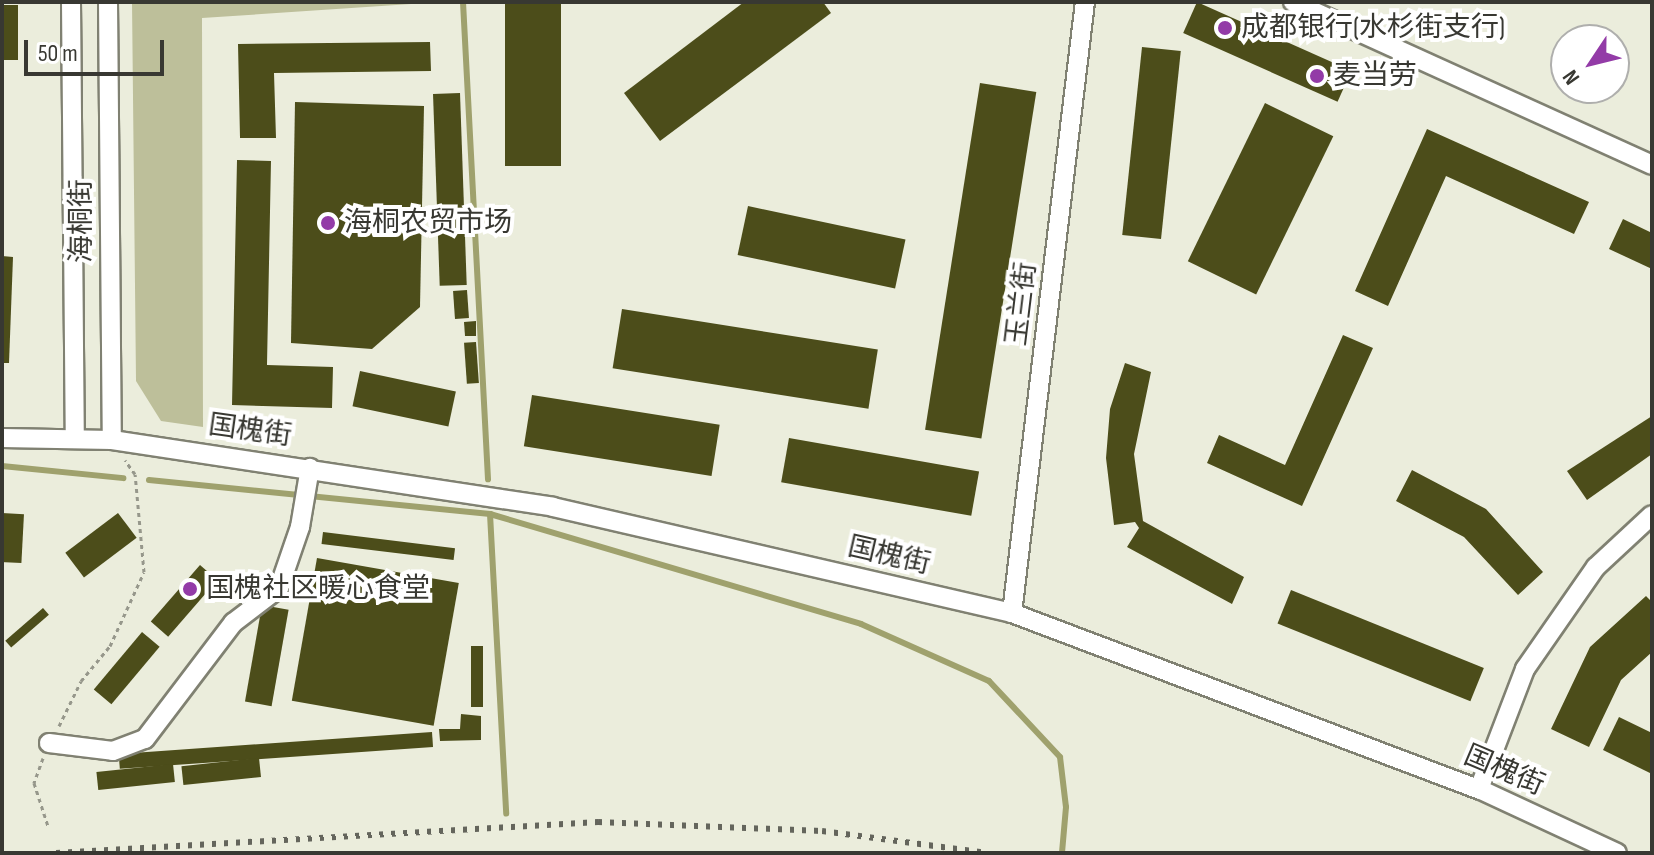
<!DOCTYPE html>
<meta charset="utf-8">
<style>
body{margin:0}
#map{position:relative;width:1654px;height:855px;overflow:hidden;background:#ebeddc;font-family:"Sofia Sans Condensed","Noto Sans SC",sans-serif}
div>[style]{position:absolute}
[style*='--x']{left:calc(var(--x)*1px);top:calc(var(--y)*1px);width:calc(var(--w)*1px);rotate:calc(var(--a)*1deg)}
.green>*{inset:0;background:#bdbf9a}
.stream>*{height:6px;margin:-3px;padding:0 3px;transform-origin:3px;border-radius:3px;background:#9fa16d}
.building>*{inset:0;background:#4c4d1a;transform-origin:0 0}
.path>*{height:3px;margin-top:-1.5px;transform-origin:0;background:repeating-linear-gradient(90deg,#96978b 0 4px,transparent 0 8px)}
.roads{filter:drop-shadow(2px 0 #808172) drop-shadow(-2px 0 #808172) drop-shadow(0 2px #808172) drop-shadow(0 -2px #808172)}
.minor>*{height:18px;margin:-9px;padding:0 9px;transform-origin:9px;border-radius:9px;background:#fff}
.rail>*{height:6px;margin-top:-3px;transform-origin:0;background:repeating-linear-gradient(90deg,#64655c 0 4px,transparent 0 12px)}
.dots>*{width:22px;height:22px;translate:-50% -50%;box-sizing:border-box;border:4px solid #fff;border-radius:50%}
span{translate:-50% -50%;white-space:nowrap;text-align:center;line-height:1.15;-webkit-text-stroke:8px #fff;paint-order:stroke}
.poi-label{font-size:28px;color:#383832}
.left{translate:0 -50%;text-align:left}
.street-label{font-size:28px;color:#383832}
.frame{position:absolute;inset:0;border:4px solid #383832;pointer-events:none}
.north{position:absolute;left:1550px;top:24px;width:80px;height:80px;box-sizing:border-box;background:#fff;border:2px solid #afafad;border-radius:50%;rotate:235deg;font-size:22px;font-weight:700;line-height:32px;text-align:center;color:#383832}
.north::after{content:'';display:block;margin:auto;width:28px;height:36px;background:#933ba7;clip-path:polygon(50% 0,100% 100%,50% 72%,0 100%)}
.scale{position:absolute;left:24px;top:40px;width:140px;height:36px;box-sizing:border-box;border:4px solid #383832;border-top:0;padding-left:10px;font-size:24px;line-height:28px;white-space:nowrap;color:#383832;-webkit-text-stroke:6px #fff;paint-order:stroke}
</style>
<div id="map">
<div class="green">
<i style="clip-path:polygon(132px 2px,441px 2px,202px 18px,203px 427px,161px 421px,136px 381px)"></i>
</div>
<div class="stream">
<i style="--x:463;--y:2;--w:478;--a:87"></i>
<i style="--x:2;--y:466;--w:122;--a:5.7"></i>
<i style="--x:149;--y:480;--w:343;--a:5.7"></i>
<i style="--x:490;--y:514;--w:387;--a:16.5"></i>
<i style="--x:861;--y:624;--w:140;--a:24"></i>
<i style="--x:989;--y:681;--w:104;--a:46.9"></i>
<i style="--x:1060;--y:757;--w:50;--a:83.2"></i>
<i style="--x:1066;--y:807;--w:46;--a:95"></i>
<i style="--x:490;--y:514;--w:300;--a:86.9"></i>
</div>
<div class="building">
<i style="left:505px;top:2px;width:56px;height:164px"></i>
<i style="clip-path:polygon(744px 2px,823px 2px,831px 13px,660px 141px,624px 93px)"></i>
<i style="left:1197px;top:2px;width:169px;height:34px;rotate:24deg"></i>
<i style="left:2px;top:5px;width:16px;height:55px"></i>
<i style="clip-path:polygon(430px 42px,431px 71px,274px 73px,276px 138px,240px 138px,238px 44px)"></i>
<i style="left:1142px;top:47px;width:39px;height:189px;rotate:6deg"></i>
<i style="left:980px;top:83px;width:57px;height:351px;rotate:9deg"></i>
<i style="left:460px;top:93px;width:192px;height:27px;rotate:88deg"></i>
<i style="clip-path:polygon(295px 102px,424px 106px,420px 307px,372px 349px,291px 343px)"></i>
<i style="left:1265px;top:103px;width:76px;height:176px;rotate:26deg"></i>
<i style="clip-path:polygon(1427px 129px,1589px 202px,1574px 234px,1446px 176px,1388px 306px,1355px 291px)"></i>
<i style="clip-path:polygon(237px 160px,271px 161px,267px 365px,333px 367px,332px 408px,232px 405px)"></i>
<i style="left:748px;top:206px;width:161px;height:50px;rotate:12deg"></i>
<i style="clip-path:polygon(1623px 219px,1652px 233px,1652px 269px,1609px 249px)"></i>
<i style="clip-path:polygon(2px 256px,13px 257px,9px 363px,2px 363px)"></i>
<i style="left:467px;top:290px;width:28px;height:14px;rotate:86deg"></i>
<i style="left:622px;top:309px;width:259px;height:60px;rotate:9deg"></i>
<i style="clip-path:polygon(476px 321px,476px 336px,465px 336px,464px 322px)"></i>
<i style="clip-path:polygon(1343px 335px,1373px 348px,1302px 506px,1207px 463px,1219px 435px,1285px 465px)"></i>
<i style="left:476px;top:342px;width:41px;height:12px;rotate:86deg"></i>
<i style="clip-path:polygon(1125px 363px,1151px 372px,1134px 454px,1143px 521px,1244px 577px,1232px 604px,1127px 547px,1139px 528px,1135px 522px,1114px 525px,1106px 458px,1110px 409px)"></i>
<i style="left:360px;top:371px;width:98px;height:36px;rotate:12deg"></i>
<i style="left:532px;top:395px;width:190px;height:52px;rotate:9deg"></i>
<i style="clip-path:polygon(1652px 416px,1652px 454px,1587px 500px,1567px 471px)"></i>
<i style="left:789px;top:438px;width:193px;height:45px;rotate:10deg"></i>
<i style="clip-path:polygon(1412px 470px,1486px 509px,1543px 572px,1518px 595px,1464px 537px,1396px 501px)"></i>
<i style="left:2px;top:513px;width:22px;height:49px;rotate:3deg"></i>
<i style="left:118px;top:513px;width:31px;height:66px;rotate:53deg"></i>
<i style="left:323px;top:532px;width:133px;height:12px;rotate:7deg"></i>
<i style="left:317px;top:558px;width:144px;height:145px;rotate:10deg"></i>
<i style="left:200px;top:565px;width:23px;height:75px;rotate:41deg"></i>
<i style="left:1291px;top:590px;width:208px;height:36px;rotate:22deg"></i>
<i style="clip-path:polygon(1646px 596px,1652px 602px,1652px 652px,1621px 680px,1589px 747px,1551px 729px,1590px 647px)"></i>
<i style="left:262px;top:605px;width:27px;height:98px;rotate:10deg"></i>
<i style="left:43px;top:608px;width:9px;height:50px;rotate:49deg"></i>
<i style="left:142px;top:632px;width:23px;height:75px;rotate:40deg"></i>
<i style="left:471px;top:646px;width:12px;height:61px"></i>
<i style="clip-path:polygon(461px 714px,481px 716px,481px 740px,440px 741px,439px 729px,460px 729px)"></i>
<i style="clip-path:polygon(1619px 717px,1652px 733px,1652px 774px,1603px 750px)"></i>
<i style="left:432px;top:732px;width:15px;height:314px;rotate:86deg"></i>
<i style="left:259px;top:758px;width:19px;height:78px;rotate:84deg"></i>
<i style="left:173px;top:764px;width:18px;height:77px;rotate:84deg"></i>
</div>
<div class="path">
<i style="--x:59;--y:726;--w:50;--a:-63.9"></i>
<i style="--x:81;--y:681;--w:45;--a:-50.4"></i>
<i style="--x:110;--y:646;--w:81;--a:-65.3"></i>
<i style="--x:144;--y:572;--w:98;--a:-95.2"></i>
<i style="--x:135;--y:474;--w:17;--a:-126"></i>
<i style="--x:43;--y:758;--w:27;--a:110"></i>
<i style="--x:34;--y:783;--w:45;--a:72"></i>
</div>
<div class="roads">
<div class="minor">
<i style="--x:71;--y:2;--w:435;--a:89.5"></i>
<i style="--x:108;--y:2;--w:438;--a:89.5"></i>
<i style="--x:1293;--y:2;--w:394;--a:24.4"></i>
<i style="--x:2;--y:438;--w:110;--a:1"></i>
<i style="--x:112;--y:440;--w:446;--a:8.6"></i>
<i style="--x:553;--y:507;--w:471;--a:13"></i>
<i style="--x:1012;--y:613;--w:499;--a:20.7"></i>
<i style="--x:1479;--y:789;--w:152;--a:24.9"></i>
<i style="--x:1012;--y:613;--w:615;--a:-83.19"></i>
<i style="--x:49;--y:743;--w:64;--a:7.1"></i>
<i style="--x:113;--y:751;--w:34;--a:-21"></i>
<i style="--x:145;--y:739;--w:146;--a:-52.8"></i>
<i style="--x:233;--y:623;--w:58;--a:-37.3"></i>
<i style="--x:279;--y:588;--w:65;--a:-71"></i>
<i style="--x:300;--y:527;--w:60;--a:-80.4"></i>
<i style="--x:1479;--y:789;--w:129;--a:-69"></i>
<i style="--x:1525;--y:669;--w:124;--a:-55.2"></i>
<i style="--x:1596;--y:567;--w:76;--a:-42.9"></i>
</div>
</div>
<div class="rail">
<i style="--x:56;--y:853;--w:543;--a:-3.27"></i>
<i style="--x:598;--y:822;--w:224;--a:2.3"></i>
<i style="--x:822;--y:831;--w:165;--a:7.6"></i>
</div>
<div class="dots">
<i style="left:1225px;top:28px;background:#933ba7"></i>
<i style="left:1317px;top:76px;background:#933ba7"></i>
<i style="left:328px;top:223px;background:#933ba7"></i>
<i style="left:190px;top:589px;background:#933ba7"></i>
</div>
<div class="poi-label">
<span class="left" style="left:1241px;top:28px">成都银行(水杉街支行)</span>
<span class="left" style="left:1333px;top:76px">麦当劳</span>
<span class="left" style="left:344px;top:223px">海桐农贸市场</span>
<span class="left" style="left:206px;top:589px">国槐社区暖心食堂</span>
</div>
<div class="street-label">
<span style="left:82px;top:221px;rotate:-90deg">海桐街</span>
<span style="left:1022px;top:304px;rotate:-83deg">玉兰街</span>
<span style="left:250px;top:431px;rotate:8deg">国槐街</span>
<span style="left:889px;top:556px;rotate:13deg">国槐街</span>
<span style="left:1504px;top:771px;rotate:23deg">国槐街</span>
</div>
<div class="frame"></div>
<div class="north">N</div>
<div class="scale">50 m</div>
</div>
